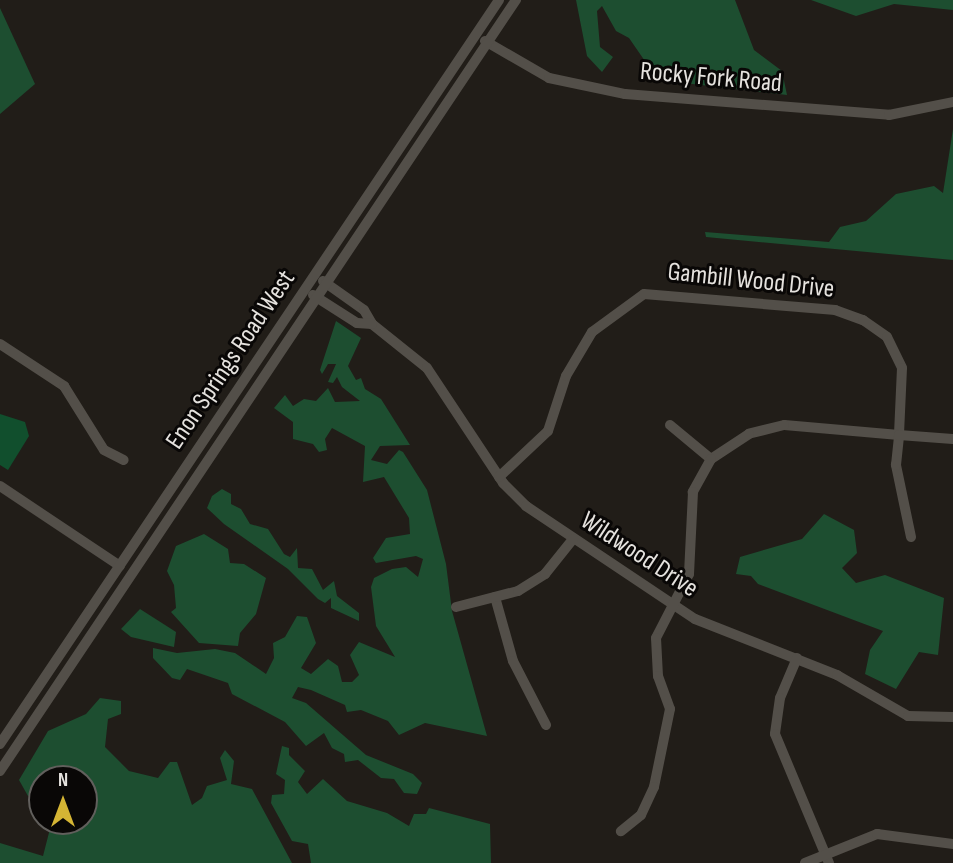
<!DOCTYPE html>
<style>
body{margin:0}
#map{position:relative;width:953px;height:863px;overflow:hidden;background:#211d18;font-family:"Sofia Sans Condensed",sans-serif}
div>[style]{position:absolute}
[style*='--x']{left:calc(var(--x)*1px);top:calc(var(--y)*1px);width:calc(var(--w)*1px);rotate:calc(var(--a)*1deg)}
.green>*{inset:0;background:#114f2d}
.forest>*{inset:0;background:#1d4e30}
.minor>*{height:10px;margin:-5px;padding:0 5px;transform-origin:5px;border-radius:5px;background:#534f49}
span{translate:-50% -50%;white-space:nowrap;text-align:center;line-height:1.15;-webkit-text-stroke:6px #090706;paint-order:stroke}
.street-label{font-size:26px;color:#e5e2de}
.north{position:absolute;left:28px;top:765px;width:70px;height:70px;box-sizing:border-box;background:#090706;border:2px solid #615f5c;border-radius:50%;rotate:0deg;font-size:19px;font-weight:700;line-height:28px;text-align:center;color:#e5e2de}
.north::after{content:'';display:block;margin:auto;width:24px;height:32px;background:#d5b534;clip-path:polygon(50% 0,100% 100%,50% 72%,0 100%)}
</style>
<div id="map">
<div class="green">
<i style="clip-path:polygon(0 414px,25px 422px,29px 436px,8px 470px,0 465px)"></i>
</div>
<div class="forest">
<i style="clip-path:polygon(576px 0,735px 0,754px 50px,782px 71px,787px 95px,658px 80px,629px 38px,616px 31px,602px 6px,597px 11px,600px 47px,613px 57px,602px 72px,587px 56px)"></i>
<i style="clip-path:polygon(811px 0,953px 0,953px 10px,894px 4px,856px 16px)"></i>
<i style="clip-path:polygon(0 8px,35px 84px,0 114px)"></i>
<i style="clip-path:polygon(953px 129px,953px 260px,706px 237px,705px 232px,829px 242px,840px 227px,866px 221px,896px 194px,934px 186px,943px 193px)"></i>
<i style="clip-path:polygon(336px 321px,361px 338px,348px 366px,356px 380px,361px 378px,365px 389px,381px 399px,410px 445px,380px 446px,371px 460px,387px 464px,399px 450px,403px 452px,427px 490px,446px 564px,452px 611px,487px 736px,425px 723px,399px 735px,388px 721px,361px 710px,347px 712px,345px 705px,311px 690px,298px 687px,292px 698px,306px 703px,366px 755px,413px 774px,422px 783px,417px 794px,404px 793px,394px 779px,381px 778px,358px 760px,345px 762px,344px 754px,332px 748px,324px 733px,306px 746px,285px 722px,232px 694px,228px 683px,187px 669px,180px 680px,172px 678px,153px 658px,153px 648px,177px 653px,215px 649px,235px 653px,266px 674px,274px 658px,273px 643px,285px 637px,297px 616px,307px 617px,316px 643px,301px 668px,311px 674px,328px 659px,338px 666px,342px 682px,352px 682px,359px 675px,350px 655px,359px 642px,395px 657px,376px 626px,371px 587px,374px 578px,392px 569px,406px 567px,418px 577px,423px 559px,416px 556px,376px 563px,373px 558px,386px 538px,410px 534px,409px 518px,384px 477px,363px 482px,365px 446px,332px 428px,325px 439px,327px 450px,319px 452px,313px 444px,293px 439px,293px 422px,274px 408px,285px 395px,293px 406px,304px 399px,316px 401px,328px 388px,335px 402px,360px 401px,342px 387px,337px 377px,333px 383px,328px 382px,336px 364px,328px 364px,322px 374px,320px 370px)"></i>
<i style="clip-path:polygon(222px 489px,231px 494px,231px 504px,241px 509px,250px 524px,268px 529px,284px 554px,290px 557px,297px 548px,298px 568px,312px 569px,323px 590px,334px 581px,337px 596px,359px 613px,359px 621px,331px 608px,331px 598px,325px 603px,318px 599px,288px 569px,224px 524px,207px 508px,212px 496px)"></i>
<i style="clip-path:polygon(824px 514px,854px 530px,857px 553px,842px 568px,856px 583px,885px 575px,944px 598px,938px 655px,919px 652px,896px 689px,865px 674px,870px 650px,883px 631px,758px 584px,751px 576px,736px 574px,740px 557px,802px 539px)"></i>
<i style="clip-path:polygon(204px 534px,228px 549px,230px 563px,244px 564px,266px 578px,256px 614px,240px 633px,238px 646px,199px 643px,171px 612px,176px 608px,174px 585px,167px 571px,176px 546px)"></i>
<i style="clip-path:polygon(140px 609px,176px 632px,174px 647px,131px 637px,121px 629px)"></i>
<i style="clip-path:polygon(100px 698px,121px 701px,121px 714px,108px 719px,105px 747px,129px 771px,158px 778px,170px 762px,177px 762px,192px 805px,202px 798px,207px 786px,227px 780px,220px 758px,225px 750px,234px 761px,231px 784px,252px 789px,292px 863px,0 863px,0 843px,43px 856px,52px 821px,84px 821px,84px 779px,42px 779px,42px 795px,28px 796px,19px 780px,48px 731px,86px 714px)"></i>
<i style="clip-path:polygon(282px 746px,289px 748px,289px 755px,305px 771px,298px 782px,307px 794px,323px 779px,347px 801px,387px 813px,409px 826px,414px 814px,426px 814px,429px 808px,490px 824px,491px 863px,311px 863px,308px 844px,292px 841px,271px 803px,272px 795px,284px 794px,285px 780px,276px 774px)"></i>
</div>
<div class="minor">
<i style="--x:485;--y:41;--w:74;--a:30"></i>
<i style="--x:549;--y:78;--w:78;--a:11.9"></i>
<i style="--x:625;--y:94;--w:265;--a:4.5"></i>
<i style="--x:889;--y:115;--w:65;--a:-11.5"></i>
<i style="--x:323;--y:281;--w:50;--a:35.3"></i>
<i style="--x:364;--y:310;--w:16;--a:60"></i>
<i style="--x:372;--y:324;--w:70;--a:38.7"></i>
<i style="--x:427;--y:368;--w:138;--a:56.5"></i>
<i style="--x:503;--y:483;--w:33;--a:45"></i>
<i style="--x:526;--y:506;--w:203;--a:33.8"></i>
<i style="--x:695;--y:619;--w:153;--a:21.5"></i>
<i style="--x:837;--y:675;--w:82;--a:30"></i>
<i style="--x:908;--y:716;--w:45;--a:1.3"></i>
<i style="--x:313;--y:295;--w:52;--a:32.5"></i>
<i style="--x:357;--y:323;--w:15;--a:4"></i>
<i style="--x:0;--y:344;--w:77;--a:33.3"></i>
<i style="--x:64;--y:386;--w:75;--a:58"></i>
<i style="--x:104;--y:450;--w:22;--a:27"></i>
<i style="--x:670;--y:425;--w:53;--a:39.7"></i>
<i style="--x:499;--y:477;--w:67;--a:-43.2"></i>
<i style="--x:548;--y:431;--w:58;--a:-71.9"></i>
<i style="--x:566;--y:376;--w:51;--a:-59.4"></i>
<i style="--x:592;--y:332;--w:64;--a:-36.2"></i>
<i style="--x:644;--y:294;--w:192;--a:4.8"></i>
<i style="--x:835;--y:310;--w:30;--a:20"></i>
<i style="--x:863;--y:320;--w:29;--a:35"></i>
<i style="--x:887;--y:337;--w:34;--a:64"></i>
<i style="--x:902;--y:368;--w:67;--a:92.6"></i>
<i style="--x:899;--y:435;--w:115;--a:-175"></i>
<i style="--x:784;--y:425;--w:36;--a:166"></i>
<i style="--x:749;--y:434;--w:45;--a:146.7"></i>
<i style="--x:711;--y:459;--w:38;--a:119"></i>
<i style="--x:693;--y:492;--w:82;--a:92.8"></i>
<i style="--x:689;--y:574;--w:72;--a:117.3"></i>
<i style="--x:656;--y:638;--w:38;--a:87"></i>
<i style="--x:658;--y:676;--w:35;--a:70"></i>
<i style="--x:670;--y:709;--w:80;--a:101.6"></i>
<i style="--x:654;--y:787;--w:31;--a:115"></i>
<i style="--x:641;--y:815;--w:26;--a:141"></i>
<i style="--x:0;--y:486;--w:144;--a:33.7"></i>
<i style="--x:911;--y:537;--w:74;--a:-101.8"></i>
<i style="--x:896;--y:465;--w:30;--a:-84"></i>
<i style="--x:899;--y:435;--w:54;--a:4.2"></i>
<i style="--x:495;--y:597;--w:66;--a:74.3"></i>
<i style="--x:513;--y:661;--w:72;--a:62.7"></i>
<i style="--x:456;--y:607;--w:64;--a:-14.5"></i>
<i style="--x:518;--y:591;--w:32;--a:-32"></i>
<i style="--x:545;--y:574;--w:45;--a:-51.3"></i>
<i style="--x:797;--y:658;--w:43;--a:113"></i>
<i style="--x:780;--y:698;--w:36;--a:98"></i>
<i style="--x:775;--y:734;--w:140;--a:67.3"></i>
<i style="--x:0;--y:744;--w:896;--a:-56.15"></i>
<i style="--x:0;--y:771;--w:928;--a:-56.21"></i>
<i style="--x:805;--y:863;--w:78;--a:-21.9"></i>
<i style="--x:877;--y:834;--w:77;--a:7.5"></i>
</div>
<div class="street-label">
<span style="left:711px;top:78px;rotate:5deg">Rocky Fork Road</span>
<span style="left:751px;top:281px;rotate:6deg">Gambill Wood Drive</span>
<span style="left:231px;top:360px;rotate:-56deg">Enon Springs Road West</span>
<span style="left:639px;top:555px;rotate:33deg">Wildwood Drive</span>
</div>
<div class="north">N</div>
</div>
